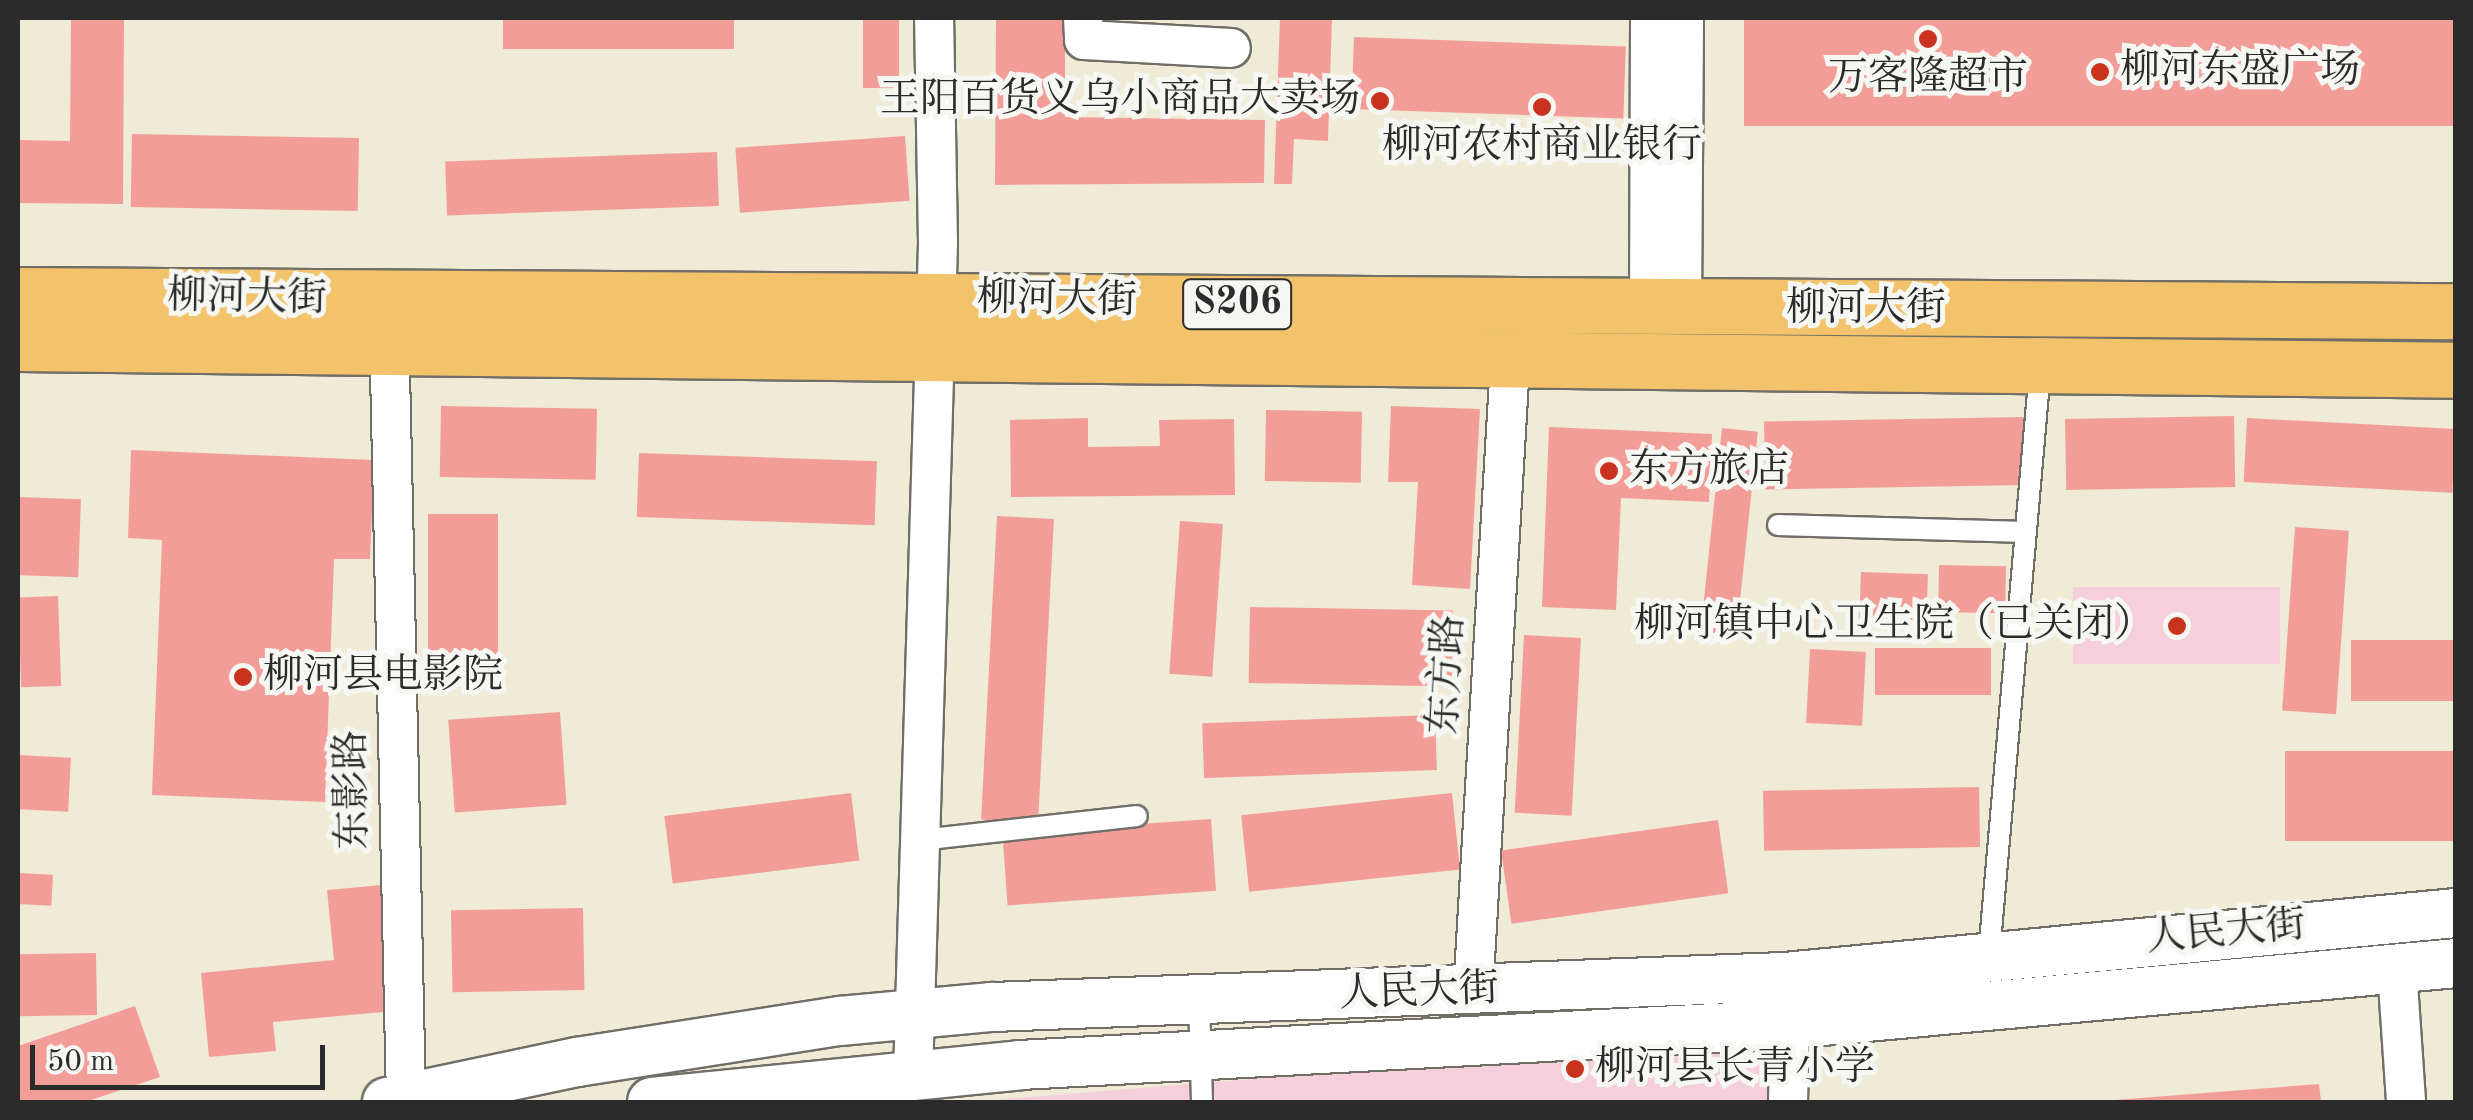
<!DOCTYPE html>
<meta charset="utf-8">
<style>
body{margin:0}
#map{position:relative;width:2473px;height:1120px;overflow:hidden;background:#efebd7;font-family:"Old Standard TT","Noto Serif SC",serif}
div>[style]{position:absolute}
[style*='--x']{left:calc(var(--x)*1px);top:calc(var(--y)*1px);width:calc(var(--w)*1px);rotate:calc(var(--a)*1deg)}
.built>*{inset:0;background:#f5cfdc;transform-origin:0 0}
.building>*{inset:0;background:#f39d99;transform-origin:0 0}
.roads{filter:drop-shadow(2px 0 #706e67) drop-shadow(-2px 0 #706e67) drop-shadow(0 2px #706e67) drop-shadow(0 -2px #706e67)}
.service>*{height:20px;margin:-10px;padding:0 10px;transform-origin:10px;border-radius:10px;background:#fff}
.minor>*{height:38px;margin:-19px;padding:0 19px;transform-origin:19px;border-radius:19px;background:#fff}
.tertiary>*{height:48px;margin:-24px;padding:0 24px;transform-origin:24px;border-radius:24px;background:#fff}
.primary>*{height:55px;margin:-27.5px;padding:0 27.5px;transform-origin:27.5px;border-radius:27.5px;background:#f2c36a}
.dots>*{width:28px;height:28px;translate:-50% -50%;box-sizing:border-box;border:5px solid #f6f6f2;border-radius:50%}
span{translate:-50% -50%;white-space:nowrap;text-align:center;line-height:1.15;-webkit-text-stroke:10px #f6f6f2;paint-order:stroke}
.shield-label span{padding:2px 8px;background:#f6f6f2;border:2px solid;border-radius:8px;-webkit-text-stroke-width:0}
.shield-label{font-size:38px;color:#2b2b2b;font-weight:700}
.poi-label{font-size:40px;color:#2b2b2b}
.left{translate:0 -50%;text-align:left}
.right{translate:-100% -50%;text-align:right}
.street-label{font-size:40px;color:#2b2b2b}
.frame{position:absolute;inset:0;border:20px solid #2b2b2b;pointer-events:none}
.scale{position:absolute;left:30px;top:1045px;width:295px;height:45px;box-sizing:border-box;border:5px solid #2b2b2b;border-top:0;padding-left:12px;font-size:30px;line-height:35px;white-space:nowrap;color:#2b2b2b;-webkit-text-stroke:8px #f6f6f2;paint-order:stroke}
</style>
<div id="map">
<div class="built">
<i style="left:2280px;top:587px;width:77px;height:207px;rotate:90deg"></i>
<i style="clip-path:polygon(1778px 1036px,1773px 1102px,970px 1102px)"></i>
</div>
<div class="building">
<i style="clip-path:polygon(71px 18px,124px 18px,123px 204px,18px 203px,18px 140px,70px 141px)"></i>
<i style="left:503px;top:18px;width:231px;height:31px"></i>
<i style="left:863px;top:18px;width:36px;height:70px"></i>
<i style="clip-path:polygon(996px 18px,1065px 18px,1065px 117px,1265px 120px,1264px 183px,995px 185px)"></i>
<i style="clip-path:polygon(1280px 18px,1332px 18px,1328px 141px,1294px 139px,1292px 184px,1274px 184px)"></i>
<i style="left:1744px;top:18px;width:712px;height:108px"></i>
<i style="left:1354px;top:37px;width:272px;height:72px;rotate:2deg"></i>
<i style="left:132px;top:134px;width:227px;height:73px;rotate:1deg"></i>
<i style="left:905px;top:136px;width:65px;height:170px;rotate:86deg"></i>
<i style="left:717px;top:152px;width:54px;height:272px;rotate:88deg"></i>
<i style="left:441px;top:406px;width:156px;height:71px;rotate:1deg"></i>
<i style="clip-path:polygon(1391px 406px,1480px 409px,1470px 589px,1412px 585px,1418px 482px,1388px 482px)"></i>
<i style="left:1266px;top:410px;width:96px;height:71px;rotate:1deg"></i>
<i style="left:2234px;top:416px;width:71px;height:169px;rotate:89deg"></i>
<i style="left:2025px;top:417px;width:68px;height:261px;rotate:89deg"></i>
<i style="clip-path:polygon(1088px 418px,1088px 447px,1160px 446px,1159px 420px,1234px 419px,1235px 495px,1011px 497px,1010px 420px)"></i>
<i style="left:2247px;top:418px;width:209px;height:64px;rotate:3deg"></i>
<i style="clip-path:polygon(1549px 427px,1712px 434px,1709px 502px,1621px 498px,1616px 610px,1542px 607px)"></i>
<i style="left:1722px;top:428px;width:36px;height:208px;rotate:6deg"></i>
<i style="clip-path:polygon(131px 450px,374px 460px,370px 559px,334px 559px,325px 802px,152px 795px,162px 540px,128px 538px)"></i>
<i style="left:639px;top:453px;width:238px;height:64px;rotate:2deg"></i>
<i style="left:18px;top:497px;width:63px;height:78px;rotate:2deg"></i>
<i style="left:428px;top:514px;width:70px;height:145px"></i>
<i style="left:997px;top:516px;width:57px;height:304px;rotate:3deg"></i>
<i style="left:1180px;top:521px;width:43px;height:153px;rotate:4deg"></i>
<i style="left:2295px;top:527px;width:54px;height:184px;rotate:4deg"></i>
<i style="left:1939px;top:565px;width:67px;height:47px;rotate:1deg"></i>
<i style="left:1861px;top:572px;width:67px;height:47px;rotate:2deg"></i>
<i style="left:58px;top:596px;width:90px;height:40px;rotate:88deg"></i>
<i style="left:1250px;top:607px;width:203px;height:76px;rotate:1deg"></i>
<i style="left:1524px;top:635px;width:57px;height:178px;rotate:3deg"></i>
<i style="left:2351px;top:640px;width:105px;height:61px"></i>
<i style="left:1875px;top:648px;width:116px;height:47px"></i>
<i style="left:1810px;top:649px;width:56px;height:74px;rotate:3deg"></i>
<i style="left:560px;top:712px;width:93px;height:112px;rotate:86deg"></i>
<i style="left:1435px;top:715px;width:55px;height:233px;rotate:88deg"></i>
<i style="left:2456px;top:751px;width:90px;height:171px;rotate:90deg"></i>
<i style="left:18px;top:755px;width:53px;height:54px;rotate:3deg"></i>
<i style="left:1979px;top:787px;width:60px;height:216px;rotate:89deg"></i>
<i style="left:851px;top:793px;width:68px;height:188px;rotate:83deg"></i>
<i style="left:1452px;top:793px;width:77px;height:212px;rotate:84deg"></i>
<i style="left:1211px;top:819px;width:72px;height:209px;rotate:86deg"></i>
<i style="left:1718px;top:820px;width:74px;height:219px;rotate:82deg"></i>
<i style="left:18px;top:873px;width:35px;height:31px;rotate:3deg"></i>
<i style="clip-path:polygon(382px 885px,394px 1011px,273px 1022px,276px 1051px,209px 1057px,201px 973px,334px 960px,327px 890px)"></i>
<i style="left:583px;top:908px;width:82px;height:132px;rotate:89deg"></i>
<i style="left:96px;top:953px;width:62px;height:78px;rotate:89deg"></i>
<i style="clip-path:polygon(135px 1006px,160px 1077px,85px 1102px,18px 1102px,18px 1046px)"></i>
<i style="clip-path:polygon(2319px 1084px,2321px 1102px,2115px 1102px,2115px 1100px)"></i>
</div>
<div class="roads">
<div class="service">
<i style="--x:1778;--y:525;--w:248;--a:1.6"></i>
<i style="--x:920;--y:840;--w:218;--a:-6.3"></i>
<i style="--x:1989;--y:954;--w:586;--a:-85.01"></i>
<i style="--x:1199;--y:1000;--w:102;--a:88.3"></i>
</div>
<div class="minor">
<i style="--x:1083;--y:18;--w:22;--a:87"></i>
<i style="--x:1084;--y:40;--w:147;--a:3.1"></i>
<i style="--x:1682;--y:309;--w:291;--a:-89.6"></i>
<i style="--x:1649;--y:311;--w:293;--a:-89.8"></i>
<i style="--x:389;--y:325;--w:772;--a:88.74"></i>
<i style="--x:2397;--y:969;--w:133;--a:86.1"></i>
<i style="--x:1473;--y:993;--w:631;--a:-86.64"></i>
<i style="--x:913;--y:1076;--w:833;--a:-88.28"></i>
<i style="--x:938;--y:243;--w:225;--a:-91"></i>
<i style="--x:1788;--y:1102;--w:78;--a:-88.5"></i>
</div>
<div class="tertiary">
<i style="--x:387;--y:1102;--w:194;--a:-11.9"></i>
<i style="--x:577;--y:1062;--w:266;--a:-8.9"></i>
<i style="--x:840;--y:1021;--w:153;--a:-5.3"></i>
<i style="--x:992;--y:1007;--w:794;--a:-2.17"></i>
<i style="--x:1785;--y:977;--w:674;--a:-5.45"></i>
<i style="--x:652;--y:1102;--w:370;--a:-5.7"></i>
<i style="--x:1020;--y:1065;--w:771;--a:-3.05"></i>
<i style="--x:1790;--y:1024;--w:669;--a:-5.23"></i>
</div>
<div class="primary">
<i style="--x:18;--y:295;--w:2438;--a:0.38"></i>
<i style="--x:18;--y:343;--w:2438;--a:0.63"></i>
</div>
</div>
<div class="dots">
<i style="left:1928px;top:39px;background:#c8321e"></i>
<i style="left:2100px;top:72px;background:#c8321e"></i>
<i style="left:1380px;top:101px;background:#c8321e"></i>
<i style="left:1542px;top:107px;background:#c8321e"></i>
<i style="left:1609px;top:471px;background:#c8321e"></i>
<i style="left:2177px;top:626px;background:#c8321e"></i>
<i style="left:243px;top:677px;background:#c8321e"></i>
<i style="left:1575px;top:1069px;background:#c8321e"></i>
</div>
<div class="shield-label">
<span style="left:1237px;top:304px">S206</span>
</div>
<div class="poi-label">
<span class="left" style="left:2120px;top:72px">柳河东盛广场</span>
<span style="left:1928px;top:79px">万客隆超市</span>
<span class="right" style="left:1360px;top:101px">王阳百货义乌小商品大卖场</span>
<span style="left:1542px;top:147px">柳河农村商业银行</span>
<span class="left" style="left:1629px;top:471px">东方旅店</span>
<span class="right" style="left:2154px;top:626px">柳河镇中心卫生院（已关闭）</span>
<span class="left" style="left:263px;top:677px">柳河县电影院</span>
<span class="left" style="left:1595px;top:1069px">柳河县长青小学</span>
</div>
<div class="street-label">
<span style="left:247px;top:299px;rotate:1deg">柳河大街</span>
<span style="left:1057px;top:301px;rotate:1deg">柳河大街</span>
<span style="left:1866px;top:310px">柳河大街</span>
<span style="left:1448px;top:675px;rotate:-87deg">东方路</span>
<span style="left:354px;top:790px;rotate:-91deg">东影路</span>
<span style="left:2226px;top:933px;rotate:-5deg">人民大街</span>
<span style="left:1419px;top:993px;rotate:-2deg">人民大街</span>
</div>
<div class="frame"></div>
<div class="scale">50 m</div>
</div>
